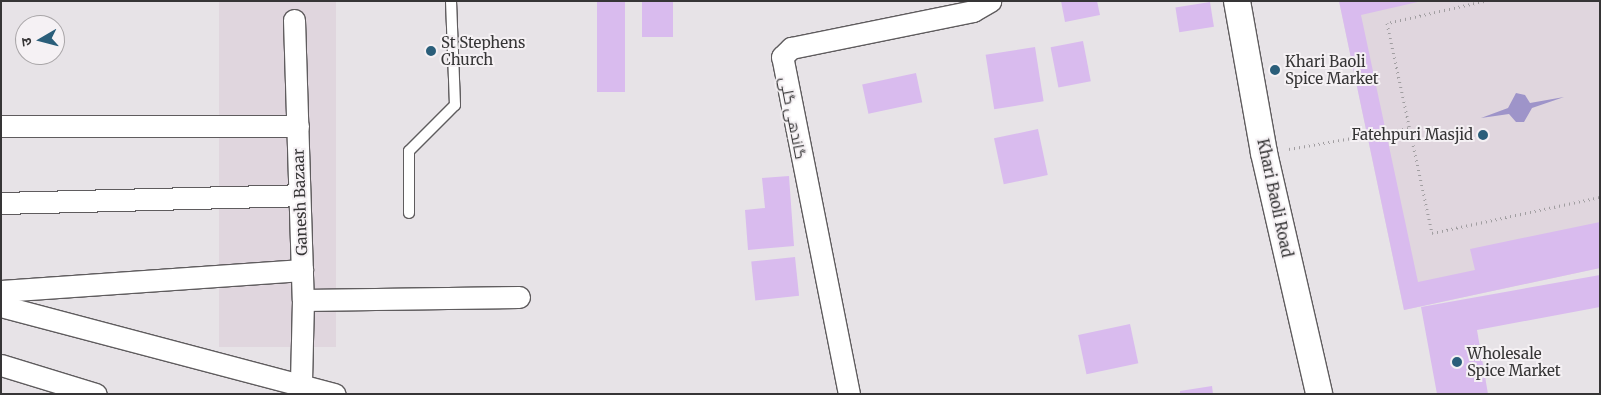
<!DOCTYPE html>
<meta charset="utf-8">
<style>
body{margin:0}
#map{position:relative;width:1601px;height:395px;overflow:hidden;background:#e7e3e7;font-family:Merriweather,Cairo,"Noto Sans Devanagari",serif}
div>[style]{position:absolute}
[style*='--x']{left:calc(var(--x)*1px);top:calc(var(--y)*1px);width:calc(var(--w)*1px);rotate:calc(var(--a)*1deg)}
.built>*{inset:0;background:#e0d6de;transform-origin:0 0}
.water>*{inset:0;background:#9e94c9}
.building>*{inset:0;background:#d9bbee;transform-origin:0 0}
.path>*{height:3px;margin-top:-1.5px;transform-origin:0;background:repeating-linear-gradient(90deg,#a19ea1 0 1px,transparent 0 5px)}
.roads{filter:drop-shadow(1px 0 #5f5c5e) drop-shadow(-1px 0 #5f5c5e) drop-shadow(0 1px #5f5c5e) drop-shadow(0 -1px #5f5c5e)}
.service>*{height:10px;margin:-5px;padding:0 5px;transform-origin:5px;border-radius:5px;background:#fff}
.minor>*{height:21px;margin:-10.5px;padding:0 10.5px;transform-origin:10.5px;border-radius:10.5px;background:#fff}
.tertiary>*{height:26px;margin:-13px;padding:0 13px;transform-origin:13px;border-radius:13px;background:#fff}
.dots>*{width:14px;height:14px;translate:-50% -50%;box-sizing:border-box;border:2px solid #f5f1f4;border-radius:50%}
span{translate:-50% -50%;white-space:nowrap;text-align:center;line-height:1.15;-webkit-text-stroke:4px #f5f1f4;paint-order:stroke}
.poi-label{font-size:15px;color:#363536}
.left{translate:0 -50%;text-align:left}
.right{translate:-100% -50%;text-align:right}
.street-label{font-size:15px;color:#363536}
.frame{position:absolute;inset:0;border:2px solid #363536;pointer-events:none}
.north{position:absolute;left:15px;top:15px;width:50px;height:50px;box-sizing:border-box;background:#f5f1f4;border:1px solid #a9a6a8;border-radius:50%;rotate:262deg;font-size:14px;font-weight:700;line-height:20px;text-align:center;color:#363536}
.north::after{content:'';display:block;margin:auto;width:18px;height:22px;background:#2a5e7a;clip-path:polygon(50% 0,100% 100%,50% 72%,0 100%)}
</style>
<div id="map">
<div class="built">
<i style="left:219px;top:1px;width:117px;height:346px"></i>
<i style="clip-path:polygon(1339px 1px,1600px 1px,1600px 268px,1404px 310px)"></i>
</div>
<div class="water">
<i style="clip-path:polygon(1516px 93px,1525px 95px,1530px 103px,1564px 97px,1532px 108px,1524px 122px,1516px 122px,1509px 114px,1481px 118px,1508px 108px)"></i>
</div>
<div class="building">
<i style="left:597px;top:1px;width:28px;height:91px"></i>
<i style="left:642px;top:1px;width:31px;height:36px"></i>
<i style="clip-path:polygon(1061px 1px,1097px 1px,1100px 15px,1065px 22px)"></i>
<i style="clip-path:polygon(1339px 1px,1422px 1px,1361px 15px,1418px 282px,1475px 270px,1470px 249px,1600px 222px,1600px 268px,1404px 310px)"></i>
<i style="left:1210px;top:2px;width:25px;height:35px;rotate:81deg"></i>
<i style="left:1083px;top:41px;width:41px;height:33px;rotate:79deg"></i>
<i style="left:1035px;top:47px;width:55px;height:50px;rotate:81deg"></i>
<i style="left:916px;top:73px;width:30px;height:55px;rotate:78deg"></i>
<i style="left:1038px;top:129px;width:47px;height:45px;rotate:78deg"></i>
<i style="clip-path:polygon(789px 176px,794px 246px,748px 250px,745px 210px,765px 208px,762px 178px)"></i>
<i style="left:795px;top:257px;width:39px;height:44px;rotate:84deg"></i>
<i style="clip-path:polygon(1600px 275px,1600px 307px,1477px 330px,1488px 394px,1437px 394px,1421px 307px)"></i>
<i style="left:1130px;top:324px;width:40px;height:53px;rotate:78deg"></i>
<i style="clip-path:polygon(1212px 386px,1213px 394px,1180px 394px,1180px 391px)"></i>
</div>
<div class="path">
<i style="--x:1484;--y:1;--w:99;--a:167.2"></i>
<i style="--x:1387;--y:23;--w:215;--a:77.9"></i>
<i style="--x:1432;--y:233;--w:172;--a:-12.1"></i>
<i style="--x:1289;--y:149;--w:122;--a:-9.9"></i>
</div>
<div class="roads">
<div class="service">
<i style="--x:409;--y:213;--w:62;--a:-90"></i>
<i style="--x:409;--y:151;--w:65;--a:-45"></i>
<i style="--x:455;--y:105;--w:104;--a:-92.2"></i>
</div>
<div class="minor">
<i style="--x:294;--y:20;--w:280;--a:88.2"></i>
<i style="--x:303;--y:300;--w:84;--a:91.4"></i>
<i style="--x:1;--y:126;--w:297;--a:0"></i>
<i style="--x:1;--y:203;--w:298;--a:-1.5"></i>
<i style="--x:1;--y:291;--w:302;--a:-4"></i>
<i style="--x:303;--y:300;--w:216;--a:-0.8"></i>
<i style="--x:1;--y:306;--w:345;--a:14.8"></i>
<i style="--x:1;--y:365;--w:99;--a:17"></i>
<i style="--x:849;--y:394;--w:344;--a:-101.2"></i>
<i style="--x:782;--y:57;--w:13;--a:-45"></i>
<i style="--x:791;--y:48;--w:186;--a:-11.5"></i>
<i style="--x:973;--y:11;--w:20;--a:-30"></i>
</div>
<div class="tertiary">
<i style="--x:1237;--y:1;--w:154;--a:79.9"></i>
<i style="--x:1264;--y:153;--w:247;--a:77.1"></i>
</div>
</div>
<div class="dots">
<i style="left:431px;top:51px;background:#2a5e7a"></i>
<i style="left:1275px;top:70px;background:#2a5e7a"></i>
<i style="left:1483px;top:135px;background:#2a5e7a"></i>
<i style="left:1457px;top:362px;background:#2a5e7a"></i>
</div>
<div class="poi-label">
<span class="left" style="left:441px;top:51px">St Stephens<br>Church</span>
<span class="left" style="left:1285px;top:70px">Khari Baoli<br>Spice Market</span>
<span class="right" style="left:1473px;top:135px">Fatehpuri Masjid</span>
<span class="left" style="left:1467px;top:362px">Wholesale<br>Spice Market</span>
</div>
<div class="street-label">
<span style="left:793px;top:118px;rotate:79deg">گاندھی گلی</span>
<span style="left:1275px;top:198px;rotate:78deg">Khari Baoli Road</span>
<span style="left:300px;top:202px;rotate:-92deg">Ganesh Bazaar</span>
</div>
<div class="frame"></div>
<div class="north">उ</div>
</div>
